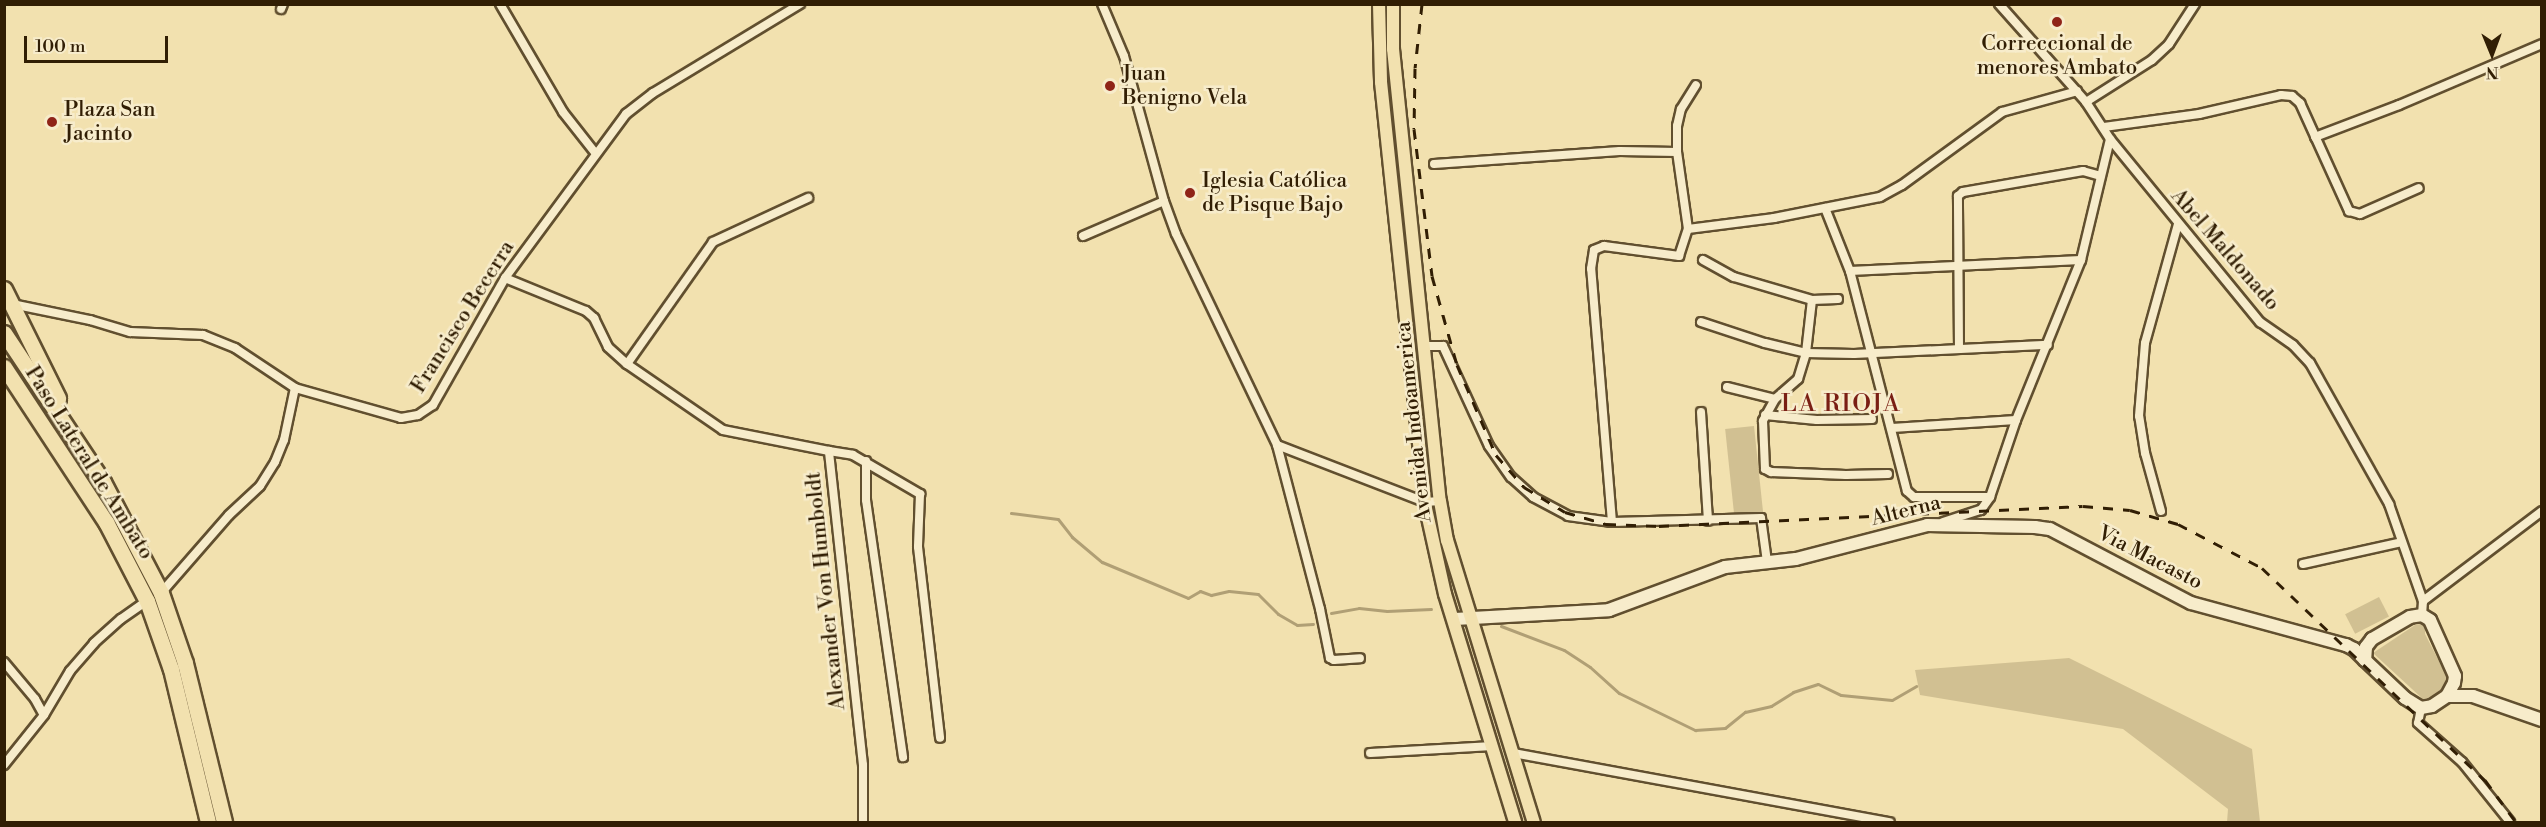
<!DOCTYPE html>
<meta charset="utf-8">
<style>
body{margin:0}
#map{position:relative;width:2546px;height:827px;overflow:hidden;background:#f2e1af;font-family:"Libre Bodoni",serif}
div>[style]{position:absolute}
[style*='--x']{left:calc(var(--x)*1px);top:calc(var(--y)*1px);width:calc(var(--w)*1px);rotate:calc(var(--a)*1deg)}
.green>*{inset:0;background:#d1c092;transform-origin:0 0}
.stream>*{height:3px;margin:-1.5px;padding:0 1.5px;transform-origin:1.5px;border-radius:1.5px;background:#b09f75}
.roads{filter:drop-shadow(2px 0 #614f2f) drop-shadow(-2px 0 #614f2f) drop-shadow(0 2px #614f2f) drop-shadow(0 -2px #614f2f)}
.street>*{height:8px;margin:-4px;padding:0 4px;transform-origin:4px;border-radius:4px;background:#f7eccb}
.secondary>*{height:12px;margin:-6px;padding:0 6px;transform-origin:6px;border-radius:6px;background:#f7eccb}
.primary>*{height:12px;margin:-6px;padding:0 6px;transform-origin:6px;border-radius:6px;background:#f2e1af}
.highway>*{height:15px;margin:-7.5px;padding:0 7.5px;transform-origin:7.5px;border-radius:7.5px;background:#f2e1af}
.rail>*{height:3px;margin-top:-1.5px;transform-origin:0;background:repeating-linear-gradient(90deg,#311e04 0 10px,transparent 0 20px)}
.dots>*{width:16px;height:16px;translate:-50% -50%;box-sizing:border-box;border:3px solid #f7eccb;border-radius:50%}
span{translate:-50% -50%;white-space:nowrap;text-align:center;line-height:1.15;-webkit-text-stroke:5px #f7eccb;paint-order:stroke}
.poi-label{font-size:21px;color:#311e04}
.left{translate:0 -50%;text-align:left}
.street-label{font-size:21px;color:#311e04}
.quarter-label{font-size:24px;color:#7a1f14;letter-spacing:1.5px}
.frame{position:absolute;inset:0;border:6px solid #311e04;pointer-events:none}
.north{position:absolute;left:2462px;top:24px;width:60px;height:60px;-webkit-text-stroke:4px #f7eccb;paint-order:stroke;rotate:179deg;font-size:16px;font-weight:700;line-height:24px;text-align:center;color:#311e04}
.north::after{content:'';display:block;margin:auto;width:21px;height:27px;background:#311e04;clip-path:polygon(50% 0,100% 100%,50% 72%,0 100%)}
.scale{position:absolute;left:24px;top:36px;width:144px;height:27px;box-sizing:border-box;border:3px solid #311e04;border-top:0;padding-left:8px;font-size:18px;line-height:21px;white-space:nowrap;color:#311e04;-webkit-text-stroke:4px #f7eccb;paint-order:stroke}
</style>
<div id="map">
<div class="green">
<i style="left:1754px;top:426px;width:91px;height:29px;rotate:84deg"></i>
<i style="left:2379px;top:597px;width:22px;height:38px;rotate:63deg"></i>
<i style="clip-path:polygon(2425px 623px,2425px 634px,2445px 673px,2452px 677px,2431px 700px,2425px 701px,2373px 653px,2415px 625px)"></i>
<i style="clip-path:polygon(2069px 658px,2252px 749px,2260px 822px,2227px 822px,2228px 809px,2123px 729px,1920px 695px,1915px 670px)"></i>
</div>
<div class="stream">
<i style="--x:1011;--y:513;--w:47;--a:7.3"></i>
<i style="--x:1058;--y:519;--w:23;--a:52"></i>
<i style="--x:1072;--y:537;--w:39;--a:40"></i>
<i style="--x:1102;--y:562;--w:93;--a:22.7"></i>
<i style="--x:1188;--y:598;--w:14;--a:-30"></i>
<i style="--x:1200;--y:591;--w:12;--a:20"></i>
<i style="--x:1211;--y:595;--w:18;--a:-13"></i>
<i style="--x:1229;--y:591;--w:29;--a:6"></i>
<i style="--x:1258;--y:594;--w:28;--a:45"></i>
<i style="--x:1278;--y:614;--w:22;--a:30"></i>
<i style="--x:1297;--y:625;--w:16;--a:-4"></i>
<i style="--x:1331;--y:613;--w:28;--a:-10"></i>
<i style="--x:1359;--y:608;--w:28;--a:6"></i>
<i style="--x:1387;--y:611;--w:44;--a:-2.6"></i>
<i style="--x:1501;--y:626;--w:67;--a:20.9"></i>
<i style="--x:1564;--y:650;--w:31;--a:33"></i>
<i style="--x:1590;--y:667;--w:39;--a:42"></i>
<i style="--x:1619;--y:693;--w:85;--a:26"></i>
<i style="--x:1695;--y:730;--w:30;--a:-4"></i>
<i style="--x:1725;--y:728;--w:26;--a:-39"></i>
<i style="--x:1745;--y:712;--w:27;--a:-13"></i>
<i style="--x:1771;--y:706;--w:26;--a:-32"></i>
<i style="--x:1793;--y:692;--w:26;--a:-18"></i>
<i style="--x:1818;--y:684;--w:25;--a:26"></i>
<i style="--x:1841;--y:695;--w:51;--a:5.6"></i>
<i style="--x:1892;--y:700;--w:28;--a:-30"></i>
</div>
<div class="roads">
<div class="street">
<i style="--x:500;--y:4;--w:125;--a:59.7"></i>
<i style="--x:563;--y:112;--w:53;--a:51.8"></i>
<i style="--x:1102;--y:4;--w:56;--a:67.1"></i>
<i style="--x:1124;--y:56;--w:150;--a:74.6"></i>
<i style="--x:1164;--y:201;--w:35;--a:70"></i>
<i style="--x:1176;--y:234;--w:234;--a:64.4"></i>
<i style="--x:1277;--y:445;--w:170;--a:75.3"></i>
<i style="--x:1320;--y:609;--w:50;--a:78.5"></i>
<i style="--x:1330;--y:658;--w:4;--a:27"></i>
<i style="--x:1334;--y:660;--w:26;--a:-4"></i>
<i style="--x:1999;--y:4;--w:131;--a:48.4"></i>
<i style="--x:2086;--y:102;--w:44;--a:57"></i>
<i style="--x:2110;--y:139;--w:237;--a:50.7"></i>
<i style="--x:2260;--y:322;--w:40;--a:34.9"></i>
<i style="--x:2293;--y:345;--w:25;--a:47"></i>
<i style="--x:2310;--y:363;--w:162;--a:60.7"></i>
<i style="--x:2389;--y:504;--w:103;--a:70.7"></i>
<i style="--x:2423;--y:601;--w:14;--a:94"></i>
<i style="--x:281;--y:9;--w:5;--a:-68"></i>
<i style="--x:2086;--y:102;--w:78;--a:-32.5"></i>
<i style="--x:2152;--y:60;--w:23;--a:-43"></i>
<i style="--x:2169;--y:44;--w:48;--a:-57"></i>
<i style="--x:2104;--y:127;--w:96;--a:-7.8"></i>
<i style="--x:2199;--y:114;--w:84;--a:-13"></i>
<i style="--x:2281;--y:95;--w:11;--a:5"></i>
<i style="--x:2292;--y:96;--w:11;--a:41"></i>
<i style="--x:2300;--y:103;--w:119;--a:65.6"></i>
<i style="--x:2349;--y:211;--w:11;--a:15"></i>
<i style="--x:2360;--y:214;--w:64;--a:-23.8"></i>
<i style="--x:2315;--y:137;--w:90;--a:-20.9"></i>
<i style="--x:2399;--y:105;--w:155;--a:-23.1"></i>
<i style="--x:1434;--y:164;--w:186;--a:-4"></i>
<i style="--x:1620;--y:151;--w:57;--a:1"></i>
<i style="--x:1825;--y:208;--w:68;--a:68.4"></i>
<i style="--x:1850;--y:271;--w:227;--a:75.5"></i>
<i style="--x:1907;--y:491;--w:9;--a:41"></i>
<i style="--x:1914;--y:497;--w:76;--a:0"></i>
<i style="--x:1688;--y:229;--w:78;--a:-98.1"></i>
<i style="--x:1677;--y:152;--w:26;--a:-90"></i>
<i style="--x:1677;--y:126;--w:17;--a:-77"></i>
<i style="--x:1681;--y:109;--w:28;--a:-58"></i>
<i style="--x:1083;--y:236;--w:88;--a:-23.4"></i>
<i style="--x:1703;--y:260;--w:35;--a:29"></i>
<i style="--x:1734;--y:277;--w:81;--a:16.4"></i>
<i style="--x:1812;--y:300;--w:26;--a:-2"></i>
<i style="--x:1850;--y:271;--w:231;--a:-2.7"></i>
<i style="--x:505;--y:278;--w:87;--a:22.2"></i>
<i style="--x:586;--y:311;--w:11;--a:41"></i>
<i style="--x:594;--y:318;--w:32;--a:64"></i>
<i style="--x:608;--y:347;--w:25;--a:42"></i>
<i style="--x:627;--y:364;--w:116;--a:34.5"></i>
<i style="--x:723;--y:430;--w:108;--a:11.2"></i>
<i style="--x:1812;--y:300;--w:53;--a:96.5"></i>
<i style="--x:1806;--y:353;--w:27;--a:107"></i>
<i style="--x:1798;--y:379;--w:30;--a:139"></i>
<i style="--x:1775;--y:399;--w:25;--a:119"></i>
<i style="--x:1763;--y:421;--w:48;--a:87.6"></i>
<i style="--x:1765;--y:469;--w:7;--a:27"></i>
<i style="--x:1771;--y:472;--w:75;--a:2.3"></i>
<i style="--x:1846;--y:475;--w:42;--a:-1.4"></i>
<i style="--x:12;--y:304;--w:80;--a:11.6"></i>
<i style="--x:90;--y:320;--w:42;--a:16.7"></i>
<i style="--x:130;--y:332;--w:73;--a:2.4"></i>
<i style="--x:203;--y:335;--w:35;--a:22"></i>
<i style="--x:235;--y:348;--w:72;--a:33.7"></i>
<i style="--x:295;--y:388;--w:110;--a:15.8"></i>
<i style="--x:401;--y:418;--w:17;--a:-10"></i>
<i style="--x:418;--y:415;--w:18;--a:-34"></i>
<i style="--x:433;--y:405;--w:146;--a:-60.4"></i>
<i style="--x:505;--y:278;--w:204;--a:-53.6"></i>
<i style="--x:626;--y:114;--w:34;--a:-38"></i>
<i style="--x:653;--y:93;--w:172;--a:-31.2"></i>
<i style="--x:1701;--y:322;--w:67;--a:18.2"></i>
<i style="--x:1765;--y:343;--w:42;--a:13.7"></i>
<i style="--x:1806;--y:353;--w:48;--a:1.2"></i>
<i style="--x:1854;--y:354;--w:194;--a:-2.7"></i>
<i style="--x:1424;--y:346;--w:19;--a:0"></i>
<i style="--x:1443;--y:346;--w:110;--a:65.3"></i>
<i style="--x:1489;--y:446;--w:38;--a:55"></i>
<i style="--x:1511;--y:477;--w:30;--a:42"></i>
<i style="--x:1533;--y:497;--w:40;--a:28"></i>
<i style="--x:1568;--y:516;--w:44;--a:7.8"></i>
<i style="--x:1612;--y:522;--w:149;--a:-1.5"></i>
<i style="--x:1761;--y:518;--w:44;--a:82.2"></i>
<i style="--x:1959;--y:349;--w:153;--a:-90.4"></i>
<i style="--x:1958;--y:196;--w:6;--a:-39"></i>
<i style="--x:1963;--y:192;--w:122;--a:-9.9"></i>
<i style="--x:2083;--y:171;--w:18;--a:16"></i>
<i style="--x:627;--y:364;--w:149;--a:-54.8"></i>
<i style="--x:713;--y:242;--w:105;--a:-24.9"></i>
<i style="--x:1727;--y:387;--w:49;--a:14"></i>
<i style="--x:1701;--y:412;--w:109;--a:86.3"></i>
<i style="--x:1765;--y:415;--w:52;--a:5.5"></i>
<i style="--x:1817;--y:420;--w:55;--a:-1"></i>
<i style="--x:1892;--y:428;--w:124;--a:-3.7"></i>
<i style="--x:1277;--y:445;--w:159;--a:21.1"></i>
<i style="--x:1425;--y:502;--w:15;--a:-4"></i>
<i style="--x:866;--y:461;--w:39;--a:90"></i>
<i style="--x:866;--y:500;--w:260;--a:81.8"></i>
<i style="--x:2161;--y:511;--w:60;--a:-105.4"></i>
<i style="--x:2145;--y:453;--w:37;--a:-99"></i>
<i style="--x:2139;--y:416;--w:73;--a:-85.3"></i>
<i style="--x:2145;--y:343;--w:123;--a:-74.5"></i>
<i style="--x:1612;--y:522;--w:254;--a:-94.7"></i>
<i style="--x:1591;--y:269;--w:19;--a:-81"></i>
<i style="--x:1594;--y:250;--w:11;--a:-22"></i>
<i style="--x:1604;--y:246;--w:76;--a:7.6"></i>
<i style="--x:1679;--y:256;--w:28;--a:-72"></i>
<i style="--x:1688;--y:229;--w:87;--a:-7.3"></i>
<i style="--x:1774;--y:218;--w:108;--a:-11.2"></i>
<i style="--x:1880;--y:197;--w:25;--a:-29"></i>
<i style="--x:1902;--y:185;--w:124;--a:-36.1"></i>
<i style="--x:2002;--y:112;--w:78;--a:-15.6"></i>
<i style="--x:1943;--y:522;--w:40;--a:-18"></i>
<i style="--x:1981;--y:510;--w:16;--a:-55"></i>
<i style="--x:1990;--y:497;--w:81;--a:-71.3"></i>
<i style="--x:2016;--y:420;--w:173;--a:-67.9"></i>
<i style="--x:2081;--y:260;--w:124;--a:-76.5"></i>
<i style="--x:2303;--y:564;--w:101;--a:-12.5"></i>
<i style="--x:161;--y:593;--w:103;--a:-48.9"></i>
<i style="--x:229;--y:515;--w:42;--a:-43.1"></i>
<i style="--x:260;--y:486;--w:28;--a:-58"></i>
<i style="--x:275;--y:462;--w:24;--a:-68"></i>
<i style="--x:284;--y:440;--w:53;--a:-78.1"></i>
<i style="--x:2423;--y:601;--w:149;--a:-37.1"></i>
<i style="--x:4;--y:662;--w:48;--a:50"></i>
<i style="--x:35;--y:699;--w:18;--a:61"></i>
<i style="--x:2421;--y:708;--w:15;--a:101"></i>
<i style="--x:2418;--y:723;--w:59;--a:41.6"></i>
<i style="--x:2462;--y:762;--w:77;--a:51.3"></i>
<i style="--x:1370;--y:753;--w:123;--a:-3.3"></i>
<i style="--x:1513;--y:753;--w:383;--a:10.4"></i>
<i style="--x:4;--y:765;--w:64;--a:-51.3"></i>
<i style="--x:44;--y:715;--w:51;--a:-59.4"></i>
<i style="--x:70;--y:671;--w:37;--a:-49"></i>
<i style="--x:94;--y:643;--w:36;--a:-42"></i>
<i style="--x:121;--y:619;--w:32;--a:-35"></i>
<i style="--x:863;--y:822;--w:57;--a:-90"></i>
<i style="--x:863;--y:765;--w:316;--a:-96.2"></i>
<i style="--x:829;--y:451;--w:24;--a:9"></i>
<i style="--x:853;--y:455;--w:78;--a:30.2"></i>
<i style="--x:920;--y:494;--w:53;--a:92.2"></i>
<i style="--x:918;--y:547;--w:192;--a:83.4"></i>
</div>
<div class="secondary">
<i style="--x:1455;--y:619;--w:154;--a:-3.3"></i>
<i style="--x:1609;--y:610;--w:124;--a:-20.3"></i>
<i style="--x:1725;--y:567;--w:71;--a:-6.4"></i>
<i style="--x:1796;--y:559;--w:135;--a:-14.5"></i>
<i style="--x:1927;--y:525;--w:108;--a:1.1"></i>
<i style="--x:2035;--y:527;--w:15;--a:8"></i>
<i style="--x:2050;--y:529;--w:159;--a:27.7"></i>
<i style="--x:2191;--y:603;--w:161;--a:15.2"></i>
<i style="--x:2346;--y:645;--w:9;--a:27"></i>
<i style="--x:2354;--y:649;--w:16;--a:45"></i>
<i style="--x:2365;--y:660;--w:55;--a:43.5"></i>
<i style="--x:2405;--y:698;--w:19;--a:32"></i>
<i style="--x:2421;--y:708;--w:11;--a:-10"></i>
<i style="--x:2432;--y:706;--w:18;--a:-34"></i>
<i style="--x:2447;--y:696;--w:15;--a:-62"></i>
<i style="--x:2454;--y:683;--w:7;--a:-82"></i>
<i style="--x:2455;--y:676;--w:61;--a:-114.1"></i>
<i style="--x:2430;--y:620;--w:9;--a:-148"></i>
<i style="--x:2422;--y:615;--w:12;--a:171"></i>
<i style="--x:2410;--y:617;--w:44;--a:149.9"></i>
<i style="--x:2372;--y:639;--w:10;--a:127"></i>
<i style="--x:2366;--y:647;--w:13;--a:94"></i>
<i style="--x:2447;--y:696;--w:26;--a:0"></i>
<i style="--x:2473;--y:696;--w:73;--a:19.2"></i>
</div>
<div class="primary">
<i style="--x:1379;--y:4;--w:78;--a:88.5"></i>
<i style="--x:1381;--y:82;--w:424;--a:84"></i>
<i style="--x:1425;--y:504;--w:92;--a:77.5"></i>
<i style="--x:1445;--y:594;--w:239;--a:72.9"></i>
<i style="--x:1393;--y:4;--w:45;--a:90"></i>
<i style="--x:1393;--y:49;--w:454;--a:84.1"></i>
<i style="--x:1440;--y:501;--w:40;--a:80"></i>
<i style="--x:1447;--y:540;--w:295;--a:72.9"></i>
</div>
<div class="highway">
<i style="--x:4;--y:289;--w:122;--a:63.6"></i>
<i style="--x:4;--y:333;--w:179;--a:56.4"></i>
<i style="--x:103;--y:482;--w:125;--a:62.4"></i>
<i style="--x:161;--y:593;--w:74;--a:71.1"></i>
<i style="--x:185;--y:663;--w:164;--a:76.2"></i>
<i style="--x:4;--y:367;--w:186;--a:56.7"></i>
<i style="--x:106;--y:522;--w:89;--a:62.6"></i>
<i style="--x:147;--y:601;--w:72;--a:70.6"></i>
<i style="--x:171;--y:669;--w:157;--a:76.4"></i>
</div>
</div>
<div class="rail">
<i style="--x:1422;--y:4;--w:64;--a:96.2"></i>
<i style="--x:1415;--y:68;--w:61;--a:90.9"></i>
<i style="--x:1414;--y:129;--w:148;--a:83"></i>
<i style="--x:1432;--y:276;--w:92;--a:74.3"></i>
<i style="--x:1457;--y:365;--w:98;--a:66.6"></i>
<i style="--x:1496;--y:455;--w:43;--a:48.8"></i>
<i style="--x:1524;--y:487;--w:48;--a:31.4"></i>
<i style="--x:1565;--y:512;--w:43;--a:16.3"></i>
<i style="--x:1606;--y:524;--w:53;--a:2.2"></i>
<i style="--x:1659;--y:526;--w:424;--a:-2.7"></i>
<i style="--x:2083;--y:506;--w:47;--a:4.9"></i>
<i style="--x:2130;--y:510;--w:50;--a:16.3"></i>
<i style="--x:2178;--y:524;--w:95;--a:27.6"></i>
<i style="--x:2262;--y:568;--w:308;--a:43.6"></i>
<i style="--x:2485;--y:780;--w:52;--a:53.6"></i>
</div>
<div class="dots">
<i style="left:2057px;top:22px;background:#8f2418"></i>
<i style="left:1110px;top:86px;background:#8f2418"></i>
<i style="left:52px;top:122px;background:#8f2418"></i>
<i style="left:1190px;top:193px;background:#8f2418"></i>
</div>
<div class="poi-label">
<span style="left:2057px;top:56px">Correccional de<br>menores Ambato</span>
<span class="left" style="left:1122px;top:86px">Juan<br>Benigno Vela</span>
<span class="left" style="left:64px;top:122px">Plaza San<br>Jacinto</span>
<span class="left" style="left:1202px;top:193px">Iglesia Católica<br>de Pisque Bajo</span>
</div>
<div class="street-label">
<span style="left:2225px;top:250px;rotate:49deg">Abel Maldonado</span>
<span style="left:463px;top:317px;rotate:-58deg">Francisco Becerra</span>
<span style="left:1414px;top:422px;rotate:-96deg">Avenida Indoamerica</span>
<span style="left:89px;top:463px;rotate:58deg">Paso Lateral de Ambato</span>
<span style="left:1906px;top:511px;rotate:-14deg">Alterna</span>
<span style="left:2150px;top:558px;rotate:27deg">Via Macasto</span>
<span style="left:826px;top:591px;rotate:-96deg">Alexander Von Humboldt</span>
</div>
<div class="quarter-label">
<span style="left:1841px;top:405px">LA RIOJA</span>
</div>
<div class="frame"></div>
<div class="north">N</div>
<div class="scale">100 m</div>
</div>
